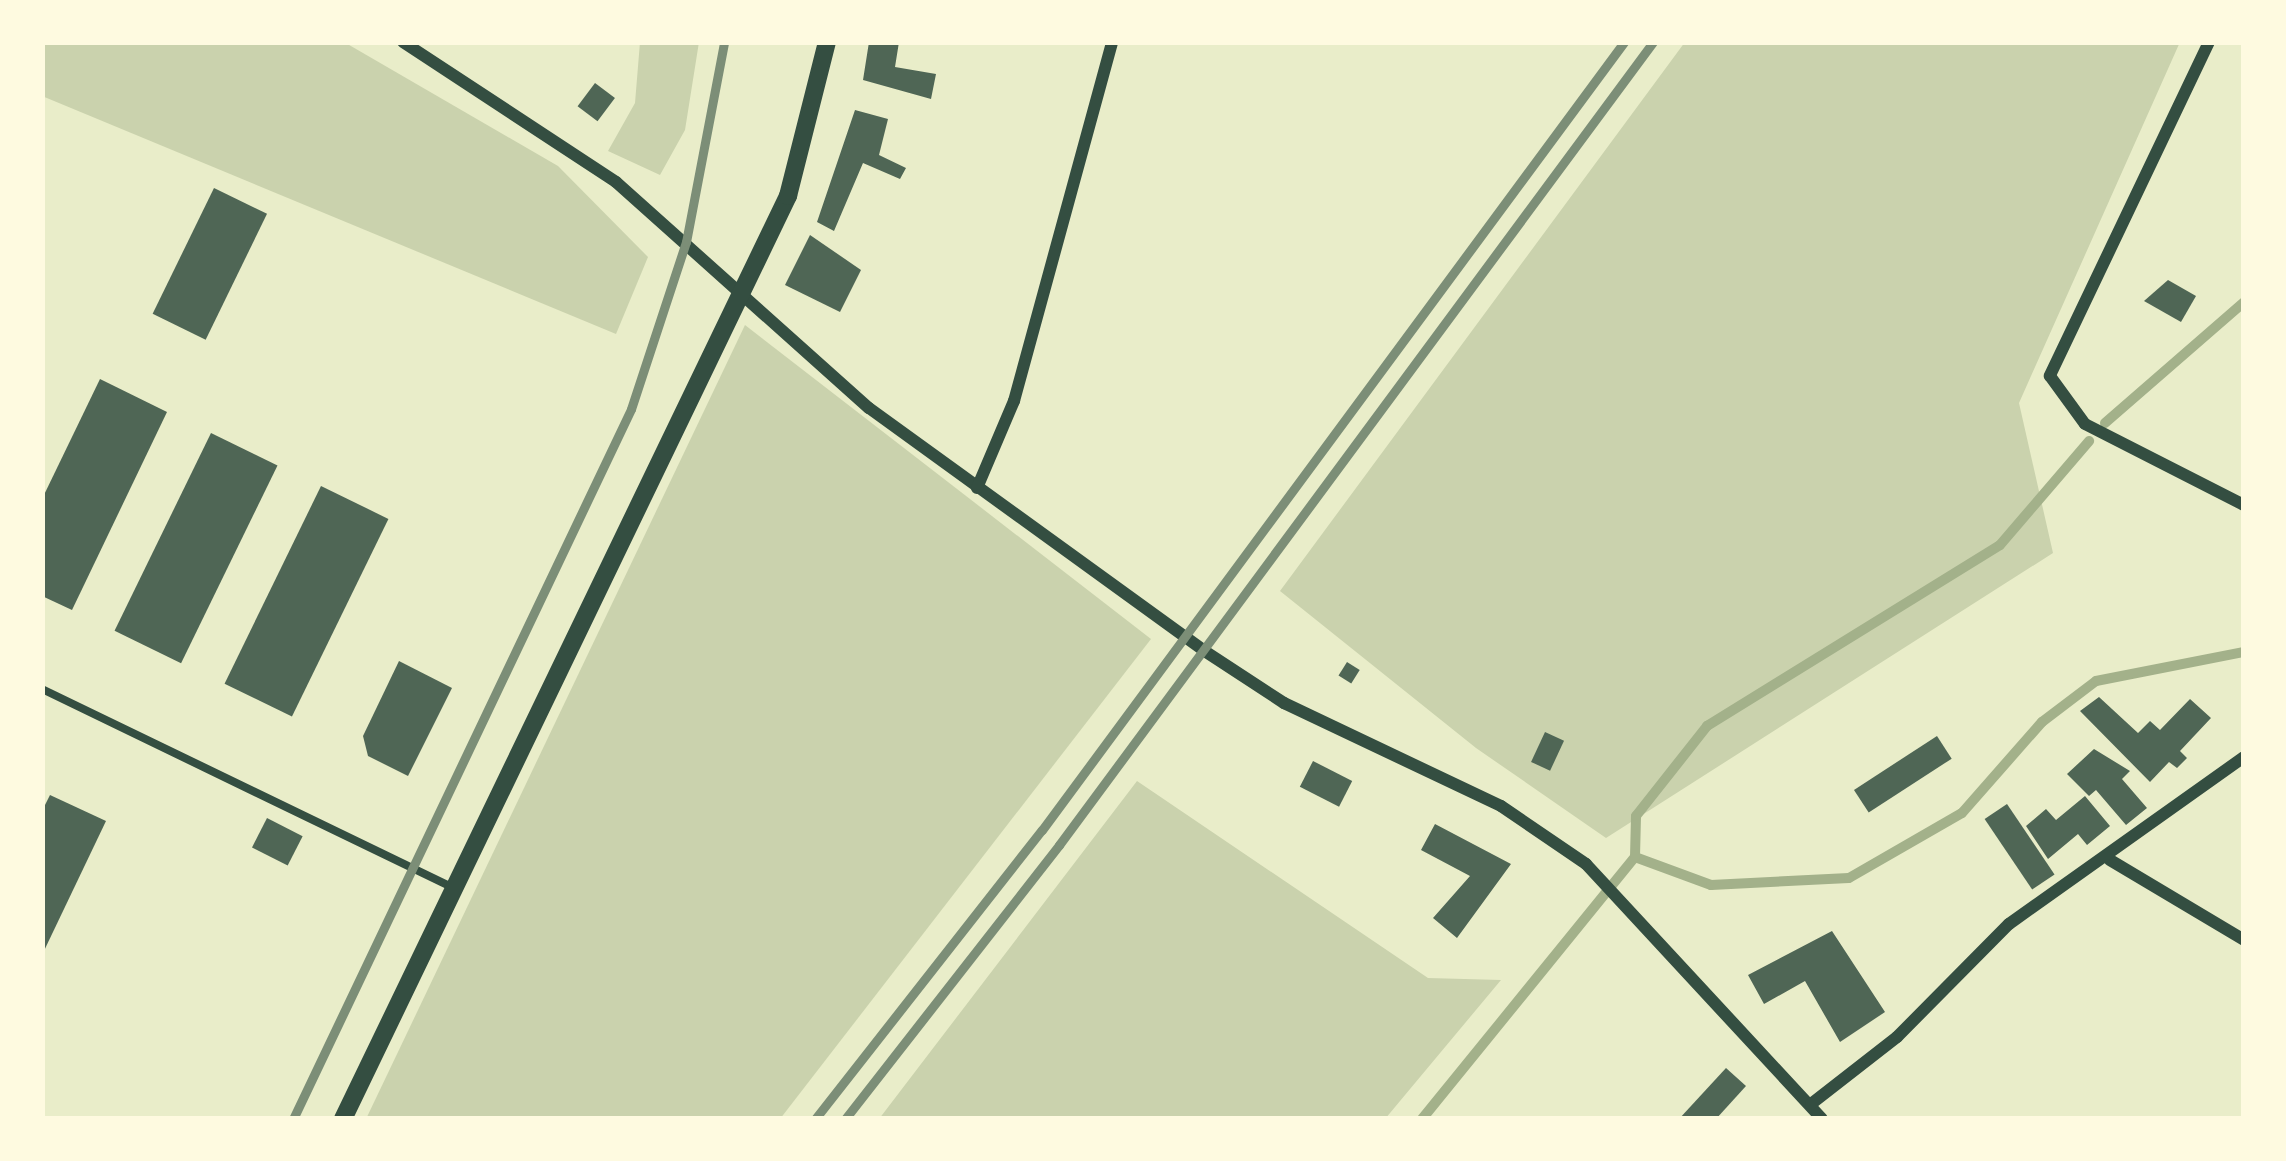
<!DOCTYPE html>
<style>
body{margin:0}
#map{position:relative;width:2286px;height:1161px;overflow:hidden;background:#e9edc9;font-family:Inter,sans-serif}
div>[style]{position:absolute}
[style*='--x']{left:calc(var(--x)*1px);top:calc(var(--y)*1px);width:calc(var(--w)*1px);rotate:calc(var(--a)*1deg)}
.green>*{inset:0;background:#cad2ad}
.stream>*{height:10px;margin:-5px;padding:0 5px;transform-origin:5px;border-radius:5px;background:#a3b18a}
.building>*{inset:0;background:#4f6655;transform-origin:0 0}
.service>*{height:8px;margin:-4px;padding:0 4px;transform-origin:4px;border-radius:4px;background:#344e41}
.minor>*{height:12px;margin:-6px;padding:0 6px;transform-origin:6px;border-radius:6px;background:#344e41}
.tertiary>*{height:18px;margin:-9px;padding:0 9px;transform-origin:9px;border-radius:9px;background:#344e41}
.rail>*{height:9px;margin:-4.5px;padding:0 4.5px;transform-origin:4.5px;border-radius:4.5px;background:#7c8e77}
span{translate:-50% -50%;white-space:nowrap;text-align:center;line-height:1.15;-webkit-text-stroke:10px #fefae0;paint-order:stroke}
.frame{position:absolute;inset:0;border:45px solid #fefae0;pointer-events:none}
</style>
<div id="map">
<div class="green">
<i style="clip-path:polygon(42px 42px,344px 42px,558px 166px,648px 257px,616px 334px,42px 96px)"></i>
<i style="clip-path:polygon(640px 42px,699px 42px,685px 130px,660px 175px,608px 151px,635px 103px)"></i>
<i style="clip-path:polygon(1685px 42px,2180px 42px,2019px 403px,2053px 553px,1606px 838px,1476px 748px,1280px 591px)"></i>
<i style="clip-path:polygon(745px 325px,1151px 639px,780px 1119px,366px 1119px)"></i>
<i style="clip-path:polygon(1137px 781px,1428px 978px,1501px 980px,1385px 1119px,879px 1119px)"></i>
</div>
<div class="stream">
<i style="--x:2105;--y:423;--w:184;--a:-41"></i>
<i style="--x:1635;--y:857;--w:81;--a:20.2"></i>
<i style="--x:1711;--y:885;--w:138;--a:-2.9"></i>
<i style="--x:1849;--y:878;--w:130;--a:-29.9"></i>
<i style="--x:1962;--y:813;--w:121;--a:-48.7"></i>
<i style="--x:2042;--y:722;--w:68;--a:-37.2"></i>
<i style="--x:2096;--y:681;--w:151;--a:-11.1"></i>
<i style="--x:1422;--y:1119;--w:338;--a:-50.9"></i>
<i style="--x:1635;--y:857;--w:41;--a:-88.6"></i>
<i style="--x:1636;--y:816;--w:115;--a:-51.7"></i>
<i style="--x:1707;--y:726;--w:344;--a:-31.7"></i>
<i style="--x:2000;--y:545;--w:137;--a:-49.4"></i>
</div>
<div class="building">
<i style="clip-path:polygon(869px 42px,899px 42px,895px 67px,936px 74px,931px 99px,863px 80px)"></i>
<i style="left:595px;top:83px;width:25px;height:29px;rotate:37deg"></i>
<i style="clip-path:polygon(855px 110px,888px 119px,879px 155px,906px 168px,900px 179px,863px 163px,834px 231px,817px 222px)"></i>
<i style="left:214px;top:188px;width:59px;height:140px;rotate:26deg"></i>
<i style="clip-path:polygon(810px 235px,861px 270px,840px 312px,785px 285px)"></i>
<i style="clip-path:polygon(2168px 280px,2196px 296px,2181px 322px,2144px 301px)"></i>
<i style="clip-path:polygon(100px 379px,167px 412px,72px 610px,42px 596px,42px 499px)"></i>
<i style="left:211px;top:433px;width:74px;height:220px;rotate:26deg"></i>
<i style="left:321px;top:486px;width:75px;height:220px;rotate:26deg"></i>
<i style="clip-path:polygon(399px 661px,452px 688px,408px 776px,368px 756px,363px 736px)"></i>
<i style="left:1347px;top:662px;width:15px;height:16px;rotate:32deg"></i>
<i style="clip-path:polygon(2099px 697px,2138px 733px,2150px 721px,2160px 730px,2190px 699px,2211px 718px,2180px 751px,2187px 758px,2177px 768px,2169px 762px,2150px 782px,2080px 711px)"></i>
<i style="left:1545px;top:732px;width:21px;height:33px;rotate:25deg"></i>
<i style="left:1937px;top:736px;width:27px;height:99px;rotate:57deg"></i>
<i style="clip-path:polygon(2094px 749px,2130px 771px,2122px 779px,2147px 808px,2126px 825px,2096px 790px,2089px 796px,2067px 774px)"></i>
<i style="left:1313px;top:761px;width:44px;height:29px;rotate:27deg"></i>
<i style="clip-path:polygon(50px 795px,106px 821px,42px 955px,42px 811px)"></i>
<i style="clip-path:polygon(2085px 796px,2110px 826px,2087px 845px,2078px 834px,2048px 859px,2026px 826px,2046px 809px,2056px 820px)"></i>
<i style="left:2007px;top:804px;width:85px;height:27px;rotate:56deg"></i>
<i style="left:267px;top:818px;width:40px;height:33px;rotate:27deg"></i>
<i style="clip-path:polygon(1435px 824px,1511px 864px,1457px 938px,1433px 918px,1470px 876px,1421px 850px)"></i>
<i style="clip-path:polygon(1832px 931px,1885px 1012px,1840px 1042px,1805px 981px,1764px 1004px,1748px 975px)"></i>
<i style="clip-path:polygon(1726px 1068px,1746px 1086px,1716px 1119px,1679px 1119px)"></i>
</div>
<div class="service">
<i style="--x:42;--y:689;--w:457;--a:25.8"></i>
</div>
<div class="minor">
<i style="--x:403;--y:42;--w:255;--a:33.3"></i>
<i style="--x:616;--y:182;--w:339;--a:41.8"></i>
<i style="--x:869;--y:408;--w:412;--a:35.9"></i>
<i style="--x:1203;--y:650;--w:97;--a:33.2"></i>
<i style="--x:1284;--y:703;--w:240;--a:25.4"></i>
<i style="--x:1501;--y:806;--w:103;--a:34.3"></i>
<i style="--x:1586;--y:864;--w:347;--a:47.2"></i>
<i style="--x:2209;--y:42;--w:370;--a:115.5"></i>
<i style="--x:2050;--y:376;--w:59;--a:53.9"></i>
<i style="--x:2085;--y:424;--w:178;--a:27"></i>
<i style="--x:977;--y:488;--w:95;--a:-67"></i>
<i style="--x:1014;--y:401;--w:372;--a:-74.7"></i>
<i style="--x:2110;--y:860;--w:156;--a:30.8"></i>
<i style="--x:1811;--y:1104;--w:109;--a:-37.9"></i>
<i style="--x:1897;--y:1037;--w:159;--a:-45.3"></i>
<i style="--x:2009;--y:924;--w:288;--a:-35.4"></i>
</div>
<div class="tertiary">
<i style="--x:343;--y:1119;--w:1025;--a:-64.26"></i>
<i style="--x:788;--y:196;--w:159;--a:-75.8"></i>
</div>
<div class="rail">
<i style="--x:293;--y:1119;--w:786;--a:-64.54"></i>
<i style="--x:631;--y:409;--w:176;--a:-71.8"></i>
<i style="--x:686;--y:242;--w:204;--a:-79.2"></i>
<i style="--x:815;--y:1119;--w:367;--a:-51.9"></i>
<i style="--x:1042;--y:830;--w:980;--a:-53.55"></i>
<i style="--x:845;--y:1119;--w:348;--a:-52"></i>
<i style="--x:1059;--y:845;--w:999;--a:-53.51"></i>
</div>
<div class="frame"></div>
</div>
